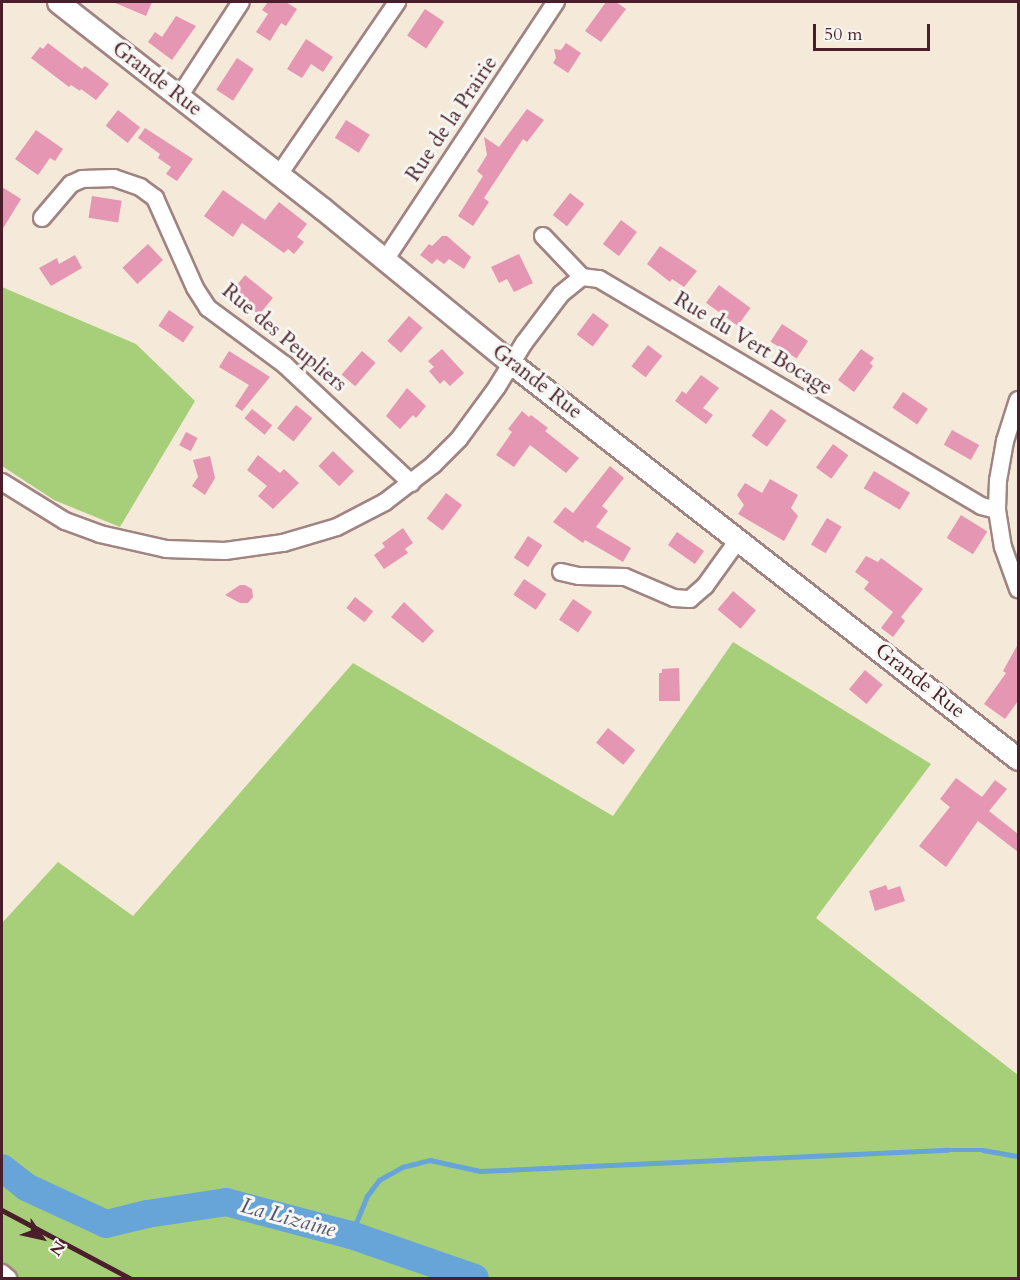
<!DOCTYPE html>
<style>
body{margin:0}
#map{position:relative;width:1020px;height:1280px;overflow:hidden;background:#f5e9da;font-family:Cardo,serif}
div>[style]{position:absolute}
[style*='--x']{left:calc(var(--x)*1px);top:calc(var(--y)*1px);width:calc(var(--w)*1px);rotate:calc(var(--a)*1deg)}
.green>*{inset:0;background:#a7cf7a}
.stream>*{height:4.5px;margin:-2.25px;padding:0 2.25px;transform-origin:2.25px;border-radius:2.25px;background:#67a4d8}
.river>*{height:28px;margin:-14px;padding:0 14px;transform-origin:14px;border-radius:14px;background:#67a4d8}
.building>*{inset:0;background:#e596b2;transform-origin:0 0}
.roads{filter:drop-shadow(2px 0 #a08482) drop-shadow(-2px 0 #a08482) drop-shadow(0 2px #a08482) drop-shadow(0 -2px #a08482)}
.minor>*{height:16px;margin:-8px;padding:0 8px;transform-origin:8px;border-radius:8px;background:#fff}
.tertiary>*{height:21px;margin:-10.5px;padding:0 10.5px;transform-origin:10.5px;border-radius:10.5px;background:#fff}
.rail>*{height:4.5px;margin:-2.25px;padding:0 2.25px;transform-origin:2.25px;border-radius:2.25px;background:#4a1f2b}
span{translate:-50% -50%;white-space:nowrap;text-align:center;line-height:1.15;-webkit-text-stroke:6px #f6f6f2;paint-order:stroke}
.street-label{font-size:21px;color:#4a1f2b}
.water-label{font-size:22px;color:#565470;font-style:italic}
.frame{position:absolute;inset:0;border:3px solid #4a1f2b;pointer-events:none}
.north{position:absolute;left:12px;top:1208px;width:60px;height:60px;-webkit-text-stroke:4px #f6f6f2;paint-order:stroke;rotate:124deg;font-size:16px;font-weight:700;line-height:24px;text-align:center;color:#4a1f2b}
.north::after{content:'';display:block;margin:auto;width:21px;height:27px;background:#4a1f2b;clip-path:polygon(50% 0,100% 100%,50% 72%,0 100%)}
.scale{position:absolute;left:813px;top:24px;width:117px;height:27px;box-sizing:border-box;border:3px solid #4a1f2b;border-top:0;padding-left:8px;font-size:18px;line-height:21px;white-space:nowrap;color:#4a1f2b;-webkit-text-stroke:4px #f6f6f2;paint-order:stroke}
</style>
<div id="map">
<div class="green">
<i style="clip-path:polygon(2px 287px,136px 344px,195px 401px,120px 527px,54px 500px,2px 466px)"></i>
<i style="clip-path:polygon(733px 642px,931px 764px,816px 918px,1018px 1075px,1018px 1278px,2px 1278px,2px 923px,58px 862px,133px 916px,353px 663px,613px 816px)"></i>
</div>
<div class="stream">
<i style="--x:351;--y:1235;--w:42;--a:-67.7"></i>
<i style="--x:367;--y:1196;--w:20;--a:-53"></i>
<i style="--x:379;--y:1180;--w:26;--a:-29"></i>
<i style="--x:402;--y:1167;--w:29;--a:-14"></i>
<i style="--x:430;--y:1160;--w:51;--a:12.4"></i>
<i style="--x:480;--y:1171;--w:468;--a:-2.6"></i>
<i style="--x:948;--y:1150;--w:35;--a:0"></i>
<i style="--x:983;--y:1150;--w:36;--a:10"></i>
</div>
<div class="river">
<i style="--x:2;--y:1168;--w:31;--a:38"></i>
<i style="--x:26;--y:1187;--w:88;--a:24.8"></i>
<i style="--x:106;--y:1224;--w:42;--a:-13.7"></i>
<i style="--x:147;--y:1214;--w:80;--a:-8.6"></i>
<i style="--x:226;--y:1202;--w:129;--a:14.8"></i>
<i style="--x:351;--y:1235;--w:131;--a:19.1"></i>
</div>
<div class="building">
<i style="clip-path:polygon(113px 2px,152px 2px,146px 16px)"></i>
<i style="clip-path:polygon(268px 2px,286px 2px,297px 9px,286px 26px,281px 23px,270px 41px,256px 32px,268px 14px,262px 10px)"></i>
<i style="clip-path:polygon(606px 2px,616px 2px,626px 9px,601px 42px,585px 31px)"></i>
<i style="left:425px;top:9px;width:23px;height:32px;rotate:34deg"></i>
<i style="clip-path:polygon(176px 16px,196px 26px,172px 60px,148px 42px,155px 32px,162px 37px)"></i>
<i style="clip-path:polygon(306px 39px,333px 57px,323px 72px,311px 64px,302px 78px,287px 69px)"></i>
<i style="clip-path:polygon(48px 43px,82px 69px,85px 66px,109px 84px,96px 100px,81px 89px,80px 91px,71px 85px,69px 87px,31px 58px,40px 47px,43px 49px)"></i>
<i style="clip-path:polygon(566px 43px,581px 53px,568px 73px,553px 63px,556px 58px,554px 49px,561px 50px)"></i>
<i style="left:237px;top:58px;width:20px;height:38px;rotate:33deg"></i>
<i style="clip-path:polygon(527px 109px,544px 120px,527px 142px,523px 139px,484px 198px,489px 202px,473px 226px,458px 216px,483px 176px,477px 171px,487px 155px,484px 137px,499px 147px)"></i>
<i style="left:118px;top:110px;width:28px;height:20px;rotate:38deg"></i>
<i style="left:346px;top:120px;width:28px;height:21px;rotate:32deg"></i>
<i style="clip-path:polygon(145px 128px,193px 159px,177px 181px,166px 174px,171px 167px,158px 158px,160px 154px,138px 138px)"></i>
<i style="clip-path:polygon(36px 130px,63px 149px,55px 161px,50px 158px,38px 175px,15px 159px)"></i>
<i style="clip-path:polygon(2px 187px,21px 199px,2px 230px)"></i>
<i style="clip-path:polygon(223px 190px,265px 220px,279px 202px,307px 224px,297px 237px,304px 242px,294px 254px,288px 249px,284px 253px,242px 223px,233px 237px,204px 216px)"></i>
<i style="left:570px;top:193px;width:18px;height:28px;rotate:38deg"></i>
<i style="left:92px;top:196px;width:30px;height:22px;rotate:9deg"></i>
<i style="left:621px;top:220px;width:20px;height:30px;rotate:37deg"></i>
<i style="clip-path:polygon(442px 236px,447px 236px,471px 257px,464px 269px,449px 259px,444px 264px,437px 259px,432px 264px,420px 255px,429px 244px,432px 246px)"></i>
<i style="left:148px;top:244px;width:22px;height:35px;rotate:47deg"></i>
<i style="clip-path:polygon(660px 246px,697px 271px,684px 287px,672px 279px,670px 282px,647px 264px)"></i>
<i style="clip-path:polygon(519px 254px,533px 283px,514px 292px,507px 279px,499px 283px,491px 267px)"></i>
<i style="clip-path:polygon(75px 255px,82px 268px,51px 286px,39px 268px,57px 258px,59px 264px)"></i>
<i style="left:245px;top:275px;width:36px;height:22px;rotate:39deg"></i>
<i style="left:719px;top:285px;width:39px;height:22px;rotate:36deg"></i>
<i style="left:169px;top:310px;width:30px;height:19px;rotate:34deg"></i>
<i style="left:593px;top:313px;width:20px;height:27px;rotate:37deg"></i>
<i style="left:409px;top:316px;width:18px;height:33px;rotate:41deg"></i>
<i style="left:782px;top:324px;width:31px;height:21px;rotate:33deg"></i>
<i style="left:648px;top:345px;width:18px;height:27px;rotate:38deg"></i>
<i style="clip-path:polygon(442px 349px,464px 373px,450px 386px,444px 380px,440px 384px,429px 371px,434px 367px,428px 361px)"></i>
<i style="clip-path:polygon(861px 349px,874px 358px,870px 363px,873px 366px,854px 392px,838px 380px)"></i>
<i style="clip-path:polygon(229px 351px,270px 377px,242px 411px,235px 406px,249px 385px,219px 367px)"></i>
<i style="left:362px;top:351px;width:18px;height:31px;rotate:41deg"></i>
<i style="clip-path:polygon(701px 375px,719px 388px,703px 408px,713px 415px,706px 424px,675px 401px,682px 391px,686px 394px)"></i>
<i style="clip-path:polygon(407px 388px,426px 406px,416px 418px,413px 415px,400px 429px,386px 416px)"></i>
<i style="left:903px;top:392px;width:30px;height:19px;rotate:34deg"></i>
<i style="left:296px;top:405px;width:21px;height:30px;rotate:39deg"></i>
<i style="left:252px;top:409px;width:26px;height:12px;rotate:39deg"></i>
<i style="left:771px;top:409px;width:19px;height:33px;rotate:36deg"></i>
<i style="clip-path:polygon(522px 411px,529px 417px,531px 415px,548px 428px,545px 431px,579px 458px,566px 473px,530px 445px,514px 467px,496px 455px,512px 432px,508px 429px)"></i>
<i style="left:952px;top:430px;width:31px;height:17px;rotate:29deg"></i>
<i style="left:186px;top:432px;width:13px;height:15px;rotate:27deg"></i>
<i style="left:833px;top:444px;width:19px;height:29px;rotate:36deg"></i>
<i style="left:333px;top:451px;width:29px;height:21px;rotate:44deg"></i>
<i style="clip-path:polygon(258px 455px,280px 473px,284px 469px,299px 483px,273px 509px,258px 496px,267px 486px,247px 470px)"></i>
<i style="clip-path:polygon(210px 456px,215px 478px,205px 495px,192px 486px,198px 477px,193px 460px)"></i>
<i style="clip-path:polygon(610px 466px,624px 478px,602px 506px,608px 511px,596px 527px,631px 548px,623px 562px,585px 540px,583px 543px,553px 522px,565px 507px,573px 513px)"></i>
<i style="left:874px;top:471px;width:42px;height:20px;rotate:31deg"></i>
<i style="clip-path:polygon(770px 479px,798px 495px,791px 508px,798px 516px,784px 541px,738px 514px,744px 505px,737px 495px,745px 483px,762px 493px)"></i>
<i style="left:446px;top:493px;width:20px;height:32px;rotate:37deg"></i>
<i style="left:961px;top:515px;width:31px;height:27px;rotate:32deg"></i>
<i style="left:827px;top:518px;width:17px;height:31px;rotate:31deg"></i>
<i style="clip-path:polygon(403px 528px,413px 543px,405px 549px,408px 553px,384px 569px,374px 555px,385px 547px,382px 543px)"></i>
<i style="left:677px;top:532px;width:33px;height:16px;rotate:35deg"></i>
<i style="left:528px;top:536px;width:17px;height:26px;rotate:33deg"></i>
<i style="clip-path:polygon(866px 556px,878px 562px,881px 558px,923px 589px,901px 617px,905px 621px,893px 637px,881px 628px,893px 612px,864px 589px,869px 582px,855px 572px)"></i>
<i style="left:524px;top:579px;width:27px;height:19px;rotate:34deg"></i>
<i style="clip-path:polygon(240px 585px,245px 585px,252px 589px,253px 597px,248px 603px,240px 603px,225px 595px)"></i>
<i style="left:733px;top:591px;width:30px;height:24px;rotate:40deg"></i>
<i style="left:355px;top:597px;width:23px;height:14px;rotate:38deg"></i>
<i style="left:573px;top:599px;width:23px;height:25px;rotate:34deg"></i>
<i style="clip-path:polygon(404px 602px,434px 631px,423px 643px,391px 617px)"></i>
<i style="clip-path:polygon(1018px 644px,1018px 701px,1005px 719px,984px 704px,1006px 673px,1003px 671px)"></i>
<i style="clip-path:polygon(679px 668px,680px 701px,659px 701px,659px 673px,662px 673px,662px 669px)"></i>
<i style="left:865px;top:670px;width:23px;height:25px;rotate:40deg"></i>
<i style="left:608px;top:728px;width:35px;height:19px;rotate:39deg"></i>
<i style="clip-path:polygon(956px 778px,982px 797px,995px 780px,1007px 789px,989px 811px,1018px 834px,1018px 852px,978px 821px,946px 867px,919px 846px,950px 807px,940px 799px)"></i>
<i style="clip-path:polygon(886px 885px,888px 890px,900px 886px,905px 901px,875px 911px,869px 891px)"></i>
</div>
<div class="roads">
<div class="minor">
<i style="--x:179;--y:97;--w:113;--a:-56.9"></i>
<i style="--x:278;--y:176;--w:211;--a:-55.6"></i>
<i style="--x:42;--y:218;--w:45;--a:-49.5"></i>
<i style="--x:71;--y:184;--w:12;--a:-24"></i>
<i style="--x:82;--y:179;--w:32;--a:-2"></i>
<i style="--x:114;--y:178;--w:28;--a:19"></i>
<i style="--x:140;--y:187;--w:19;--a:36"></i>
<i style="--x:155;--y:198;--w:98;--a:66"></i>
<i style="--x:195;--y:288;--w:24;--a:57"></i>
<i style="--x:208;--y:308;--w:96;--a:36.5"></i>
<i style="--x:285;--y:365;--w:173;--a:43.1"></i>
<i style="--x:543;--y:236;--w:57;--a:46.4"></i>
<i style="--x:385;--y:260;--w:310;--a:-56.5"></i>
<i style="--x:1018;--y:400;--w:43;--a:107.6"></i>
<i style="--x:1005;--y:441;--w:40;--a:100"></i>
<i style="--x:998;--y:480;--w:30;--a:92"></i>
<i style="--x:997;--y:510;--w:37;--a:81"></i>
<i style="--x:1003;--y:547;--w:45;--a:70.3"></i>
<i style="--x:2;--y:482;--w:74;--a:31.8"></i>
<i style="--x:65;--y:521;--w:37;--a:20"></i>
<i style="--x:100;--y:534;--w:68;--a:12.8"></i>
<i style="--x:166;--y:549;--w:59;--a:1.9"></i>
<i style="--x:225;--y:551;--w:59;--a:-7.9"></i>
<i style="--x:283;--y:543;--w:56;--a:-16.5"></i>
<i style="--x:337;--y:527;--w:54;--a:-27.5"></i>
<i style="--x:385;--y:502;--w:61;--a:-37.6"></i>
<i style="--x:433;--y:465;--w:37;--a:-45"></i>
<i style="--x:459;--y:439;--w:64;--a:-53.8"></i>
<i style="--x:497;--y:387;--w:52;--a:-58.5"></i>
<i style="--x:524;--y:343;--w:61;--a:-52.9"></i>
<i style="--x:561;--y:294;--w:27;--a:-39"></i>
<i style="--x:582;--y:277;--w:17;--a:7"></i>
<i style="--x:599;--y:279;--w:444;--a:30.7"></i>
<i style="--x:981;--y:506;--w:16;--a:14"></i>
<i style="--x:561;--y:572;--w:18;--a:13"></i>
<i style="--x:579;--y:576;--w:46;--a:1.2"></i>
<i style="--x:625;--y:577;--w:53;--a:23.2"></i>
<i style="--x:674;--y:598;--w:16;--a:4"></i>
<i style="--x:690;--y:599;--w:20;--a:-41"></i>
<i style="--x:705;--y:586;--w:57;--a:-54.3"></i>
<i style="--x:2;--y:1273;--w:8;--a:40"></i>
</div>
<div class="tertiary">
<i style="--x:58;--y:2;--w:336;--a:38"></i>
<i style="--x:323;--y:209;--w:243;--a:39.3"></i>
<i style="--x:511;--y:363;--w:643;--a:37.99"></i>
</div>
</div>
<div class="rail">
<i style="--x:2;--y:1210;--w:145;--a:28"></i>
</div>
<div class="street-label">
<span style="left:157px;top:79px;rotate:38deg">Grande Rue</span>
<span style="left:452px;top:119px;rotate:-56deg">Rue de la Prairie</span>
<span style="left:284px;top:338px;rotate:40deg">Rue des Peupliers</span>
<span style="left:753px;top:344px;rotate:31deg">Rue du Vert Bocage</span>
<span style="left:537px;top:382px;rotate:38deg">Grande Rue</span>
<span style="left:920px;top:681px;rotate:38deg">Grande Rue</span>
</div>
<div class="water-label">
<span style="left:288px;top:1218px;rotate:15deg">La Lizaine</span>
</div>
<div class="frame"></div>
<div class="north">N</div>
<div class="scale">50 m</div>
</div>
